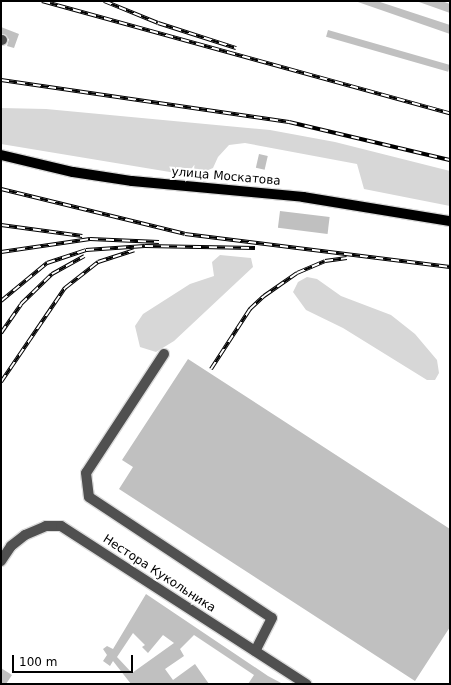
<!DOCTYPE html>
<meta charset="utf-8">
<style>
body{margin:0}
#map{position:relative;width:451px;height:685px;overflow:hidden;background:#fff;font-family:"DejaVu Sans",sans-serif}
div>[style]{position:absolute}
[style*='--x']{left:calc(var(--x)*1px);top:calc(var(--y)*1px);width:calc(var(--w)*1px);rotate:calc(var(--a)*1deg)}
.green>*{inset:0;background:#d7d7d7}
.building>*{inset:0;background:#c0c0c0;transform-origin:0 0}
.roads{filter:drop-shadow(1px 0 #dbdbdb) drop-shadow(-1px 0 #dbdbdb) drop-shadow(0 1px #dbdbdb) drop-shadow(0 -1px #dbdbdb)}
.minor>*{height:10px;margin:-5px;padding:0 5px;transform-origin:5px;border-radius:5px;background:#505050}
.major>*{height:10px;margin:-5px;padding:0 5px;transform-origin:5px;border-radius:5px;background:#000}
.rail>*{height:4px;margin-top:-2px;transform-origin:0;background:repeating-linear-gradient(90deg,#fff 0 8px,#000 0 16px);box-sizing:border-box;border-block:1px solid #000}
span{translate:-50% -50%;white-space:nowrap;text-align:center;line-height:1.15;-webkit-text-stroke:4px #fff;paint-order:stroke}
.street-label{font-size:12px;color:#000}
.frame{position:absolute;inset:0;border:2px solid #000;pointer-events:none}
.scale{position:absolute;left:12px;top:655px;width:121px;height:18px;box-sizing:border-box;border:2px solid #000;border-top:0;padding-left:5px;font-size:12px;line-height:14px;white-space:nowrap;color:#000;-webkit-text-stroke:3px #fff;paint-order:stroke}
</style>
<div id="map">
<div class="green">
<i style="clip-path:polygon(1px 108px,46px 109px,270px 130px,335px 142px,450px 171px,450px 206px,364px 189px,357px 164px,245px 143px,229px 145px,218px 157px,213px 168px,194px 176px,1px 144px)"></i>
<i style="clip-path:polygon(220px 255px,251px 258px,253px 267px,174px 341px,156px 352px,140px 347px,135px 326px,143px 314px,190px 284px,214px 276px,212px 262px)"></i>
<i style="clip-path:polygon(307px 277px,317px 279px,341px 296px,391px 315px,415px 334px,437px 360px,439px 373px,435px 380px,427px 380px,343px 328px,306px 310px,293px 292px,298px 282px)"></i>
</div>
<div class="building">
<i style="clip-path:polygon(355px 1px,377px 1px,450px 25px,450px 34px)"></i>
<i style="clip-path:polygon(442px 1px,450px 4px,450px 13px,419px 2px)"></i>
<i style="clip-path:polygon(1px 27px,19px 34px,14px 48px,7px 46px,9px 39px,1px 34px)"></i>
<i style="left:328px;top:30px;width:127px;height:7px;rotate:16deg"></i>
<i style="left:259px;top:154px;width:9px;height:14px;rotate:13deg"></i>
<i style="left:280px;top:211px;width:50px;height:17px;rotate:7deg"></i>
<i style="clip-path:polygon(188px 359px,450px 529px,450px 627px,415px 681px,119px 489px,133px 467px,122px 460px)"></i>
<i style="clip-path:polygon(evenodd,146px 594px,268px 676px,283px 684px,248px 684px,254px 675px,194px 635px,180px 649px,184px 656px,165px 669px,173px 680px,195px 664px,209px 684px,131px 684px,113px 661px,110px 666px,103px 661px,107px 655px,103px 649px,107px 646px,113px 649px,146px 594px,133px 633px,145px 645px,142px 647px,148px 653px,163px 635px,174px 643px,132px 673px,117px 657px,133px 633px)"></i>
<i style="clip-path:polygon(1px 668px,12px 675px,6px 684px,1px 684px)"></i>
</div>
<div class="roads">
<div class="minor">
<i style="--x:1;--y:40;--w:1;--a:0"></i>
<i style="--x:164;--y:354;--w:142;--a:123.2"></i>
<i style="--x:86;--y:473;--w:24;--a:83"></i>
<i style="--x:89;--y:497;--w:219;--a:33.5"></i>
<i style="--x:272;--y:618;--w:37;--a:117"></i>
<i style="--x:1;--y:561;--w:18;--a:-56"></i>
<i style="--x:11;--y:546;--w:18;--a:-38"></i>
<i style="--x:25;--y:535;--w:23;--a:-23"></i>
<i style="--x:46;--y:526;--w:15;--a:0"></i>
<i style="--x:61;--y:526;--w:292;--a:32.8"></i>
</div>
<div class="major">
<i style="--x:1;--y:155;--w:74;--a:13.3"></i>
<i style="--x:73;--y:172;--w:60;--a:8.7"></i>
<i style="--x:132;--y:181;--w:172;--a:5.3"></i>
<i style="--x:303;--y:197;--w:149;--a:9.3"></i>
</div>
</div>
<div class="rail">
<i style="--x:42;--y:1;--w:423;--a:15.4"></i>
<i style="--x:104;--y:1;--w:58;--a:22.2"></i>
<i style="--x:158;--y:23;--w:82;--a:17.8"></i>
<i style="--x:1;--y:80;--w:291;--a:8.3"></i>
<i style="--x:289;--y:122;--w:165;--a:13.3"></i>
<i style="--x:1;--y:189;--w:189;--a:13.7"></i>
<i style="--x:185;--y:234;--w:267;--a:7.1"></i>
<i style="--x:1;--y:225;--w:82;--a:7.7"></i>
<i style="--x:1;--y:252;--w:90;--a:-8.3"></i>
<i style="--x:90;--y:239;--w:69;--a:2.5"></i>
<i style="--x:1;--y:301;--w:60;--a:-39.6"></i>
<i style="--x:47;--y:263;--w:41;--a:-18.4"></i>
<i style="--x:86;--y:250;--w:59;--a:-3.9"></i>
<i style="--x:145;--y:246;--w:110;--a:1"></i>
<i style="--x:1;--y:333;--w:35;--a:-55"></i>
<i style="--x:21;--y:304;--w:43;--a:-44.1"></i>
<i style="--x:52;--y:274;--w:37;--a:-29"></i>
<i style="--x:211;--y:369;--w:72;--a:-57"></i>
<i style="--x:250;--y:309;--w:19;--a:-43"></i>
<i style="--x:264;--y:296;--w:40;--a:-34.9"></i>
<i style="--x:297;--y:273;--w:30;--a:-23"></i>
<i style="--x:325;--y:261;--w:22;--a:-8"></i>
<i style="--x:1;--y:382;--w:114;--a:-55.8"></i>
<i style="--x:65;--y:288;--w:42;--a:-38.2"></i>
<i style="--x:98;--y:262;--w:38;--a:-18"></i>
</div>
<div class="street-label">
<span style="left:226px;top:177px;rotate:5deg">улица Москатова</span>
<span style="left:159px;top:574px;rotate:33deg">Нестора Кукольника</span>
</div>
<div class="frame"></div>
<div class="scale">100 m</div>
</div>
